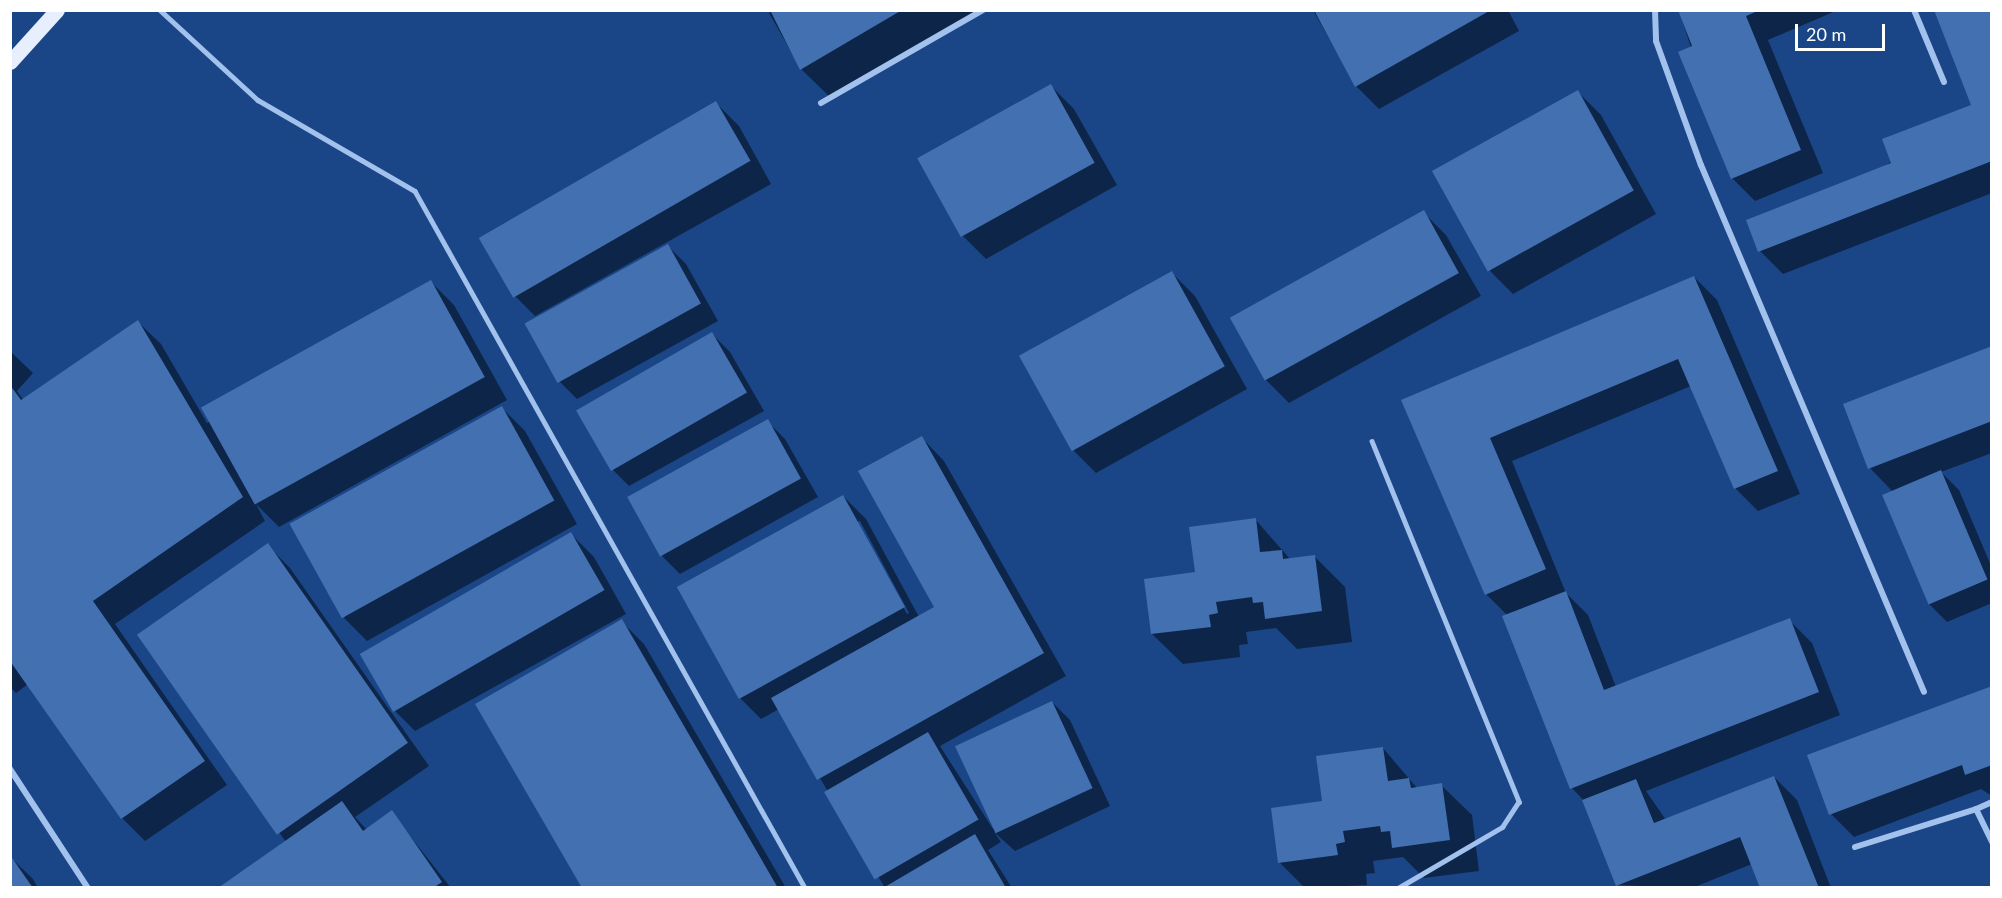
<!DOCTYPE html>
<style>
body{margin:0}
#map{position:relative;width:2002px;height:898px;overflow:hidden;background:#1a4687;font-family:Lato,sans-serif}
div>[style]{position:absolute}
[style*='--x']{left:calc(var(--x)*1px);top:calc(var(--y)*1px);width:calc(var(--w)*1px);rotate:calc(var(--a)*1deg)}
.shadow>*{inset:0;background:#0007}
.building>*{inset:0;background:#4370b0;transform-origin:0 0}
.service>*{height:4.5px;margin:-2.25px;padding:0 2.25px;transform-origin:2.25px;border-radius:2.25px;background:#a2c1ec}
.minor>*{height:6px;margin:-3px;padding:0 3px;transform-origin:3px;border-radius:3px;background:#a2c1ec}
.primary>*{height:15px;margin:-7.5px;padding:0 7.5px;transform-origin:7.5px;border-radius:7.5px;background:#e7efff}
span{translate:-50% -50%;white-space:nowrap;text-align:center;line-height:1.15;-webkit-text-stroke:6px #1a4687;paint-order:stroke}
.frame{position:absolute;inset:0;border:12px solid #fff;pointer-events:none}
.scale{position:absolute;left:1795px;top:24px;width:90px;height:27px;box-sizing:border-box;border:3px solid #fff;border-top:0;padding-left:8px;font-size:18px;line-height:21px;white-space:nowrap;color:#fff;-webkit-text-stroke:4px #1a4687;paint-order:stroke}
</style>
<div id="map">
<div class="shadow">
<i style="clip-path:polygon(773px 10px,985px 10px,832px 99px,801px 69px,769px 13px)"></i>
<i style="clip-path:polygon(1508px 10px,1519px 31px,1379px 109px,1356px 86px,1314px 12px)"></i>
<i style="clip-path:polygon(1679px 10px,1838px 10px,1768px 40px,1823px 173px,1755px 201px,1732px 178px)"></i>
<i style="clip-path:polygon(1992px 10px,1992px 193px,1783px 274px,1760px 251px,1973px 106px)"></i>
<i style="clip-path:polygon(1051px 86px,1074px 109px,1117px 185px,986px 259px,963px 236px)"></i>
<i style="clip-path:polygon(1578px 92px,1601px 115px,1656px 214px,1513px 294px,1490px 271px)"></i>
<i style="clip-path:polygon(716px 103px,739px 126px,771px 184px,535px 316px,512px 293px)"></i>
<i style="clip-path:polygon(1423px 212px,1446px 235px,1481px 296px,1289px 403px,1266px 380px)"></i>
<i style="clip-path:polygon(668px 246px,686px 264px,718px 321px,577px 399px,559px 381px)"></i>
<i style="clip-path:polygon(1172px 273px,1195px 296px,1247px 389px,1096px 473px,1073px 450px,1021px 357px)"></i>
<i style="clip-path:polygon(1694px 277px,1717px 300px,1800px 494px,1758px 511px,1735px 488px,1691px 386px,1512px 461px,1566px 593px,1588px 615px,1616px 687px,1789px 620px,1812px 643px,1840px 715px,1646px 791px,1666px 820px,1774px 777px,1797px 800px,1831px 888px,1761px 888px,1752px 864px,1692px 888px,1617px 885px,1584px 801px,1572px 788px,1507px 615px,1486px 594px,1403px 400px)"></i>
<i style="clip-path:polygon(431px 282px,454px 305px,507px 400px,279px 527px,256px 504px,265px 521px,115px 624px,227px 785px,145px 841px,122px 818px,28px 684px,16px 693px,10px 687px,10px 351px,33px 373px,17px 391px,24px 401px,138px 322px,161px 344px,207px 423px)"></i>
<i style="clip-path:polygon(712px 334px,730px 352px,764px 411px,629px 486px,611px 468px)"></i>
<i style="clip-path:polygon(1992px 348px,1992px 453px,1941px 472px,1959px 490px,1992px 568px,1992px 603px,1947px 622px,1929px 604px,1884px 495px,1893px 492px,1870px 468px)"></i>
<i style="clip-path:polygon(502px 408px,525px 431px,577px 524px,367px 641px,344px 618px)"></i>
<i style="clip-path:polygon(767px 421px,785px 439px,818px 497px,680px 574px,662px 556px)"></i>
<i style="clip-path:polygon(evenodd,922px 438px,944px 461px,1066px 676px,940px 746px,993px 829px,1052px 702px,1070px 720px,1110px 806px,1015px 851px,994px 832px,1001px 842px,988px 850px,1012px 888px,885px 888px,779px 709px,761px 719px,738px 696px,843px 496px,866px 519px,919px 617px,936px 608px,922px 438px,856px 521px,860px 521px,909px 613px,907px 614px,856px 521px)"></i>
<i style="clip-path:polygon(1255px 519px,1290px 559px,1314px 556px,1345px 587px,1352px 642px,1297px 649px,1276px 628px,1246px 632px,1248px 644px,1239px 645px,1240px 657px,1183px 664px,1152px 634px,1197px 573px)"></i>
<i style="clip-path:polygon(571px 534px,594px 557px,626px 614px,415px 731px,392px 708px)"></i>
<i style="clip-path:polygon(267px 545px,290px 568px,429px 766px,355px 817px,367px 830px,391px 812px,451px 888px,220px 888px,286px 842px,139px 634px)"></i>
<i style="clip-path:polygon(621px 621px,644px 644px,786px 888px,584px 888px)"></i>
<i style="clip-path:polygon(1992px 688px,1992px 796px,1981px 789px,1854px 837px,1831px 814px)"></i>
<i style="clip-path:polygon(1383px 748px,1417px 788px,1441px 785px,1472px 815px,1479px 871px,1424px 878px,1403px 857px,1373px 861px,1375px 873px,1366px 874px,1367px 885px,1305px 888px,1280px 863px,1324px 802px)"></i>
<i style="clip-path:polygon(10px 857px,33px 879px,38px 888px,10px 888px)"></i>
</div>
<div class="building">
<i style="clip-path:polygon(770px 10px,902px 10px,800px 70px)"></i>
<i style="clip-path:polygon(1314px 10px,1491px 10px,1355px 87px)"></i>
<i style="clip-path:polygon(1678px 10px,1760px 10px,1746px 16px,1801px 150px,1731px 179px,1678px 52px,1692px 46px)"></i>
<i style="clip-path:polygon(1934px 10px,1992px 10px,1992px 161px,1758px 252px,1746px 220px,1891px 163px,1882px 139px,1971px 105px)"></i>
<i style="left:1051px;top:84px;width:90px;height:153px;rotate:61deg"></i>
<i style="left:1578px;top:90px;width:115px;height:167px;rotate:61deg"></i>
<i style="left:716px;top:101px;width:69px;height:274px;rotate:60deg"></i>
<i style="left:1424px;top:210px;width:72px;height:222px;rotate:61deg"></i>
<i style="left:668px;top:244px;width:68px;height:164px;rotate:61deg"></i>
<i style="left:1172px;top:271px;width:109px;height:175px;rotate:61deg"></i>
<i style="clip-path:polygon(1694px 276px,1778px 471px,1734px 489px,1678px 359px,1490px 438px,1546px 569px,1485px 595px,1401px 400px)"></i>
<i style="left:431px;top:280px;width:111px;height:263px;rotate:61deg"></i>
<i style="clip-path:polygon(138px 320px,243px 497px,93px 601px,205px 761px,121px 819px,10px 661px,10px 385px,21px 400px)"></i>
<i style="left:712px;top:332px;width:70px;height:157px;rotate:60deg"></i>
<i style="clip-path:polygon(1992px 346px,1992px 421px,1868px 469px,1843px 404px)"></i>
<i style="left:502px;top:406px;width:108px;height:243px;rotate:61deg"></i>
<i style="left:768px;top:419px;width:68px;height:161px;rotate:61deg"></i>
<i style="clip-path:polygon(922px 436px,1044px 653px,817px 780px,771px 698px,934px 607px,858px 471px)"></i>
<i style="left:1941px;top:470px;width:119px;height:64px;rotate:67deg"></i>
<i style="left:843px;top:495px;width:128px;height:190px;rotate:61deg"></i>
<i style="clip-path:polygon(1256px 518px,1260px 552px,1282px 550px,1283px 559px,1315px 555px,1322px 611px,1265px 619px,1263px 602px,1253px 603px,1252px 597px,1216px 602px,1218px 613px,1209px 615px,1211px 627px,1151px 634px,1144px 579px,1195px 572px,1189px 527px)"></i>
<i style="left:571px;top:532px;width:67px;height:244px;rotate:60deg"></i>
<i style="left:268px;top:543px;width:244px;height:160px;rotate:55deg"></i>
<i style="clip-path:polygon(1566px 591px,1604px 690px,1790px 618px,1819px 692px,1570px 789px,1502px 616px)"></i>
<i style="clip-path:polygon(622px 619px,778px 888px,582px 888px,475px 704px)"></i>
<i style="clip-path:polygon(1992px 686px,1992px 765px,1965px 775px,1962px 765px,1829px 815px,1807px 755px)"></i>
<i style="left:1052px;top:701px;width:96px;height:107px;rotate:65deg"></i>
<i style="left:928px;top:732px;width:101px;height:120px;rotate:60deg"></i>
<i style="clip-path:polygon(1383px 747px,1388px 781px,1409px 778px,1411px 788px,1442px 783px,1450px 840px,1392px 848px,1390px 831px,1381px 832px,1380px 826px,1343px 831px,1345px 842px,1336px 844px,1338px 855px,1278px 863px,1271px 808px,1322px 801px,1316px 756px)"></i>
<i style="clip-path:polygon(1774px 776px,1819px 888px,1760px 888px,1740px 837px,1616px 886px,1582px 800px,1636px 779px,1654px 823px)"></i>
<i style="clip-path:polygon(342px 801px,363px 831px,392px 810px,442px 882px,433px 888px,218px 888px)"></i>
<i style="clip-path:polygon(975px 834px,1006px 888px,883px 888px)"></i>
<i style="clip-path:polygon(10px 855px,33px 888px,10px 888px)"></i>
</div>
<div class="service">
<i style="--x:160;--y:10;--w:133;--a:42.6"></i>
<i style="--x:258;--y:100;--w:181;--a:30.1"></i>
<i style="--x:415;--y:191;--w:799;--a:60.77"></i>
<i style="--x:1372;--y:441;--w:390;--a:67.8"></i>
<i style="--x:1519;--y:802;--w:30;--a:123"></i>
<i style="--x:1503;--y:827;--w:121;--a:149.6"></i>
</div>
<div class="minor">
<i style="--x:1655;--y:10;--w:31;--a:88"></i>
<i style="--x:1656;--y:41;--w:132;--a:70.1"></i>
<i style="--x:1701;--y:165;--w:572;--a:67.06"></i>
<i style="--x:1914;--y:10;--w:78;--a:67.4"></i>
<i style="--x:821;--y:103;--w:187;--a:-29.9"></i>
<i style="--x:10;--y:769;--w:142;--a:56.8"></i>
<i style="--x:1992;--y:802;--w:17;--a:156"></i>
<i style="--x:1976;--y:809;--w:37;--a:64"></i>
<i style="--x:1855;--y:847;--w:127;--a:-17.4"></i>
</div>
<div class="primary">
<i style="--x:10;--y:62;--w:70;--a:-47.9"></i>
</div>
<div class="frame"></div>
<div class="scale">20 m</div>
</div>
